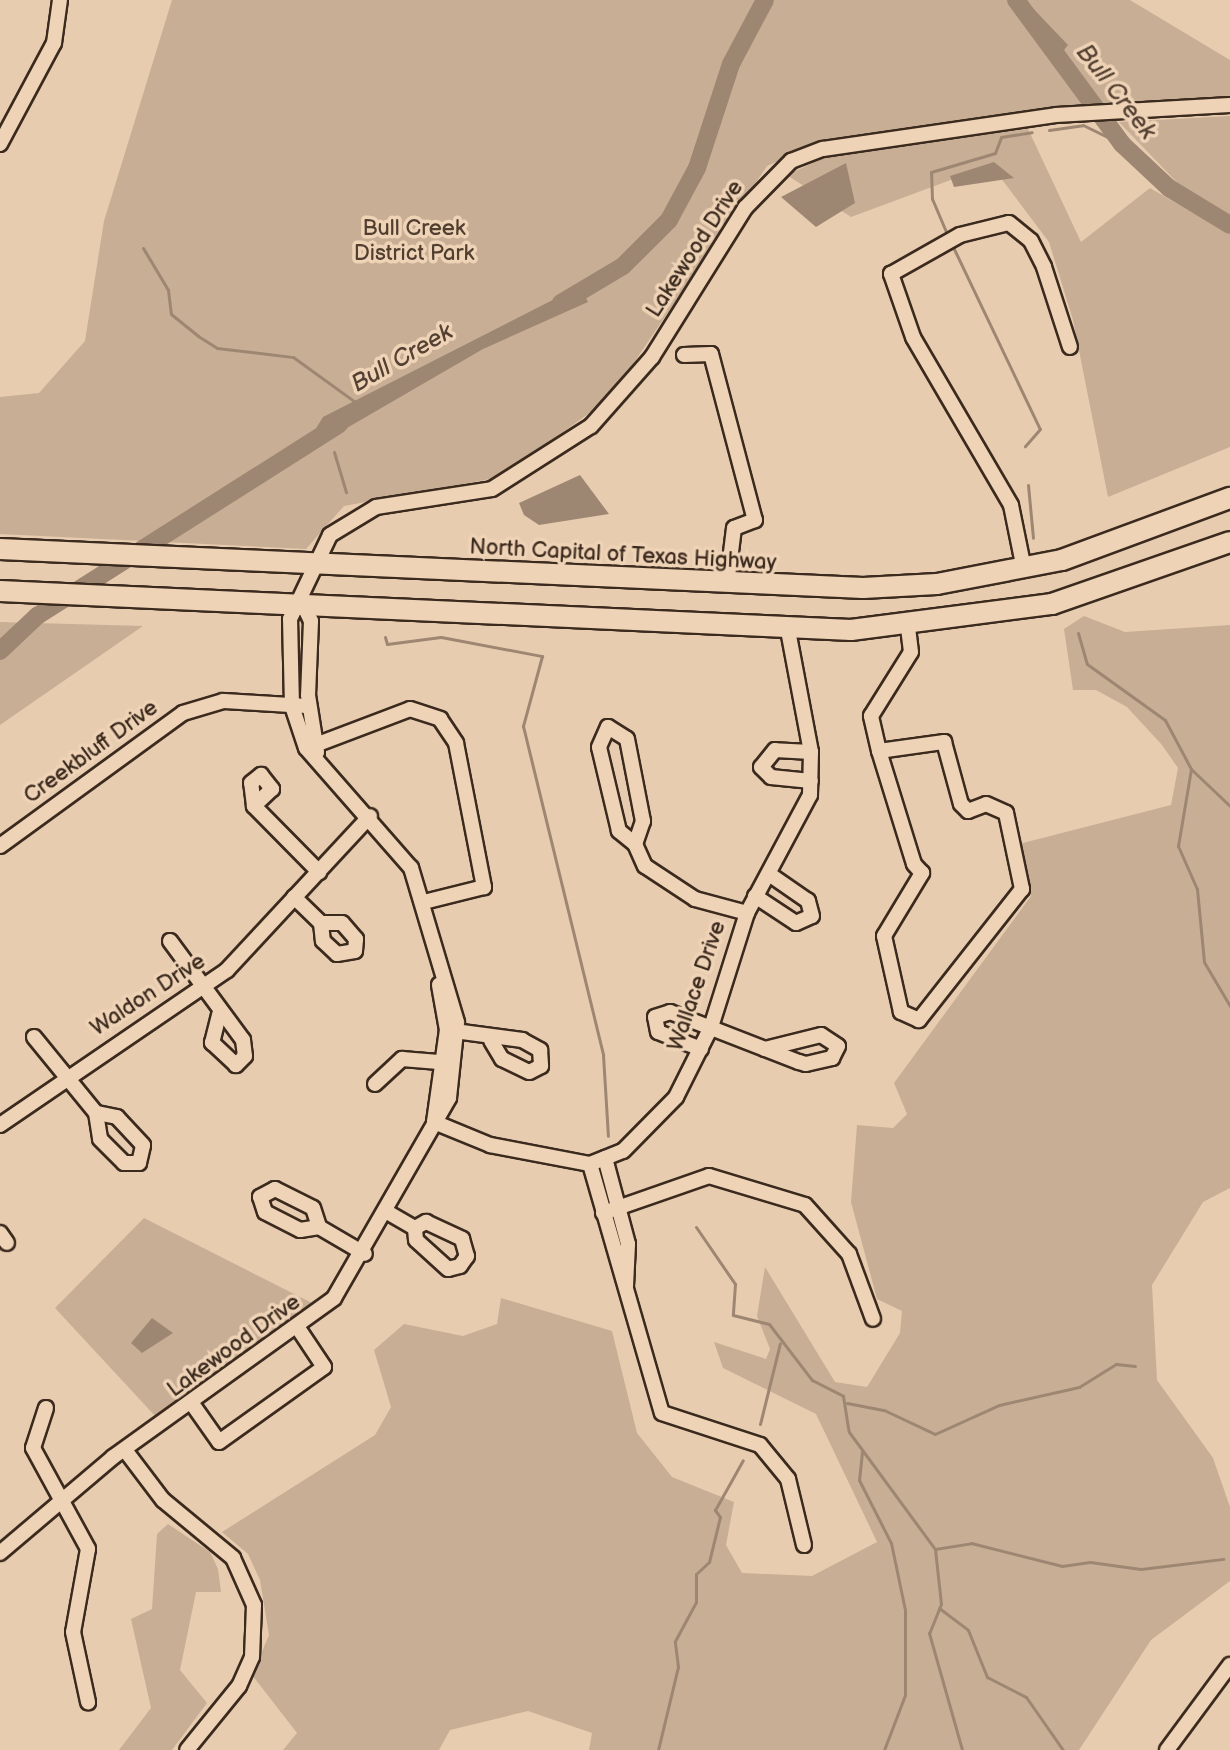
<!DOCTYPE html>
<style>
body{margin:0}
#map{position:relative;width:1230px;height:1750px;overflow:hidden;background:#e8ccb0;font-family:"Balsamiq Sans",sans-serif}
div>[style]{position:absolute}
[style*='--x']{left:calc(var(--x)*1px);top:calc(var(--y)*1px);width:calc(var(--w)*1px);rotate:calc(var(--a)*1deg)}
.green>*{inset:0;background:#c8ae95}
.water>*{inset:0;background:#9e8772}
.stream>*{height:3px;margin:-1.5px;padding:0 1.5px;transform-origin:1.5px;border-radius:1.5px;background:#9e8772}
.river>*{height:18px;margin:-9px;padding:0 9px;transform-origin:9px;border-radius:9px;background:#9e8772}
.roads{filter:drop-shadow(2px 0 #3b2a1e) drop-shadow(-2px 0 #3b2a1e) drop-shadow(0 2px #3b2a1e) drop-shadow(0 -2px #3b2a1e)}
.minor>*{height:14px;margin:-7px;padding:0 7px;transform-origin:7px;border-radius:7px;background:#efd3b6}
.highway>*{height:20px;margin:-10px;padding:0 10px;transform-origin:10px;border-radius:10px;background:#efd3b6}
span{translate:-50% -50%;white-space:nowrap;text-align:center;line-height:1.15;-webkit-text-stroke:7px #efd3b6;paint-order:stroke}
.park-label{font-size:22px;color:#503e30}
.street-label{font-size:22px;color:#3b2a1e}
.water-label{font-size:24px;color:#544133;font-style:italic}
</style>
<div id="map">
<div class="green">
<i style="clip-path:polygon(172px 0,1130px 0,1230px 60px,1230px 96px,1049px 108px,812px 146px,767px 166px,610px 398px,501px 477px,344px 506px,306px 549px,0 534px,0 397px,39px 393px,85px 341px,104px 221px)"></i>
<i style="clip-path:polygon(1230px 116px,1230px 221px,1212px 219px,1119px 122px)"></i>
<i style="clip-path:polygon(1028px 129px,1081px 242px,1150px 188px,1230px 234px,1230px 447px,1108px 497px,1073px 320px,1049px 242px,991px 165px,851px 217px,787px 175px,830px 155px)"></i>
<i style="clip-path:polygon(1084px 616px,1125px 632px,1230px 625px,1230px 1188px,1203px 1202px,1152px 1285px,1157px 1380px,1213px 1458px,1230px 1507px,1230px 1581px,1151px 1640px,1079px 1750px,589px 1750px,592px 1733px,528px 1711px,450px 1730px,439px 1750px,283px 1750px,297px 1733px,252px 1675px,269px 1635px,260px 1580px,248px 1554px,222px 1532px,375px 1435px,391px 1407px,374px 1350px,404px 1324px,463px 1336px,497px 1324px,501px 1298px,612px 1331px,637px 1433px,672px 1477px,734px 1502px,726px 1545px,742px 1573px,812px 1576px,877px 1542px,816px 1414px,723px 1368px,714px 1342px,766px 1359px,770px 1349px,757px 1316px,765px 1267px,835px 1382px,867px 1387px,900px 1333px,902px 1311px,877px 1299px,851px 1202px,857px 1125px,893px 1128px,907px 1114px,894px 1083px,1031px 896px,1019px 844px,1171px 805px,1178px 768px,1162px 745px,1127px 707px,1096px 690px,1073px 690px,1064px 629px)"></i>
<i style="clip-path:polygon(0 622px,143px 626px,0 725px)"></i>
<i style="clip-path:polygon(144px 1218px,316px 1305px,156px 1417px,55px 1308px)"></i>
<i style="clip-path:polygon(168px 1524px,210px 1552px,218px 1569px,221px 1592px,196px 1592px,180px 1670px,207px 1703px,172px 1750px,119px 1750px,151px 1708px,131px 1619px,152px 1609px,157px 1534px)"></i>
</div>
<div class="water">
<i style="clip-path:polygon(1012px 0,1025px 0,1068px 45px,1055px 61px)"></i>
<i style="clip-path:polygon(994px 162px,1014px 178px,954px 187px,950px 176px)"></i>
<i style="clip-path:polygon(846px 163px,855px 203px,816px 227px,781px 197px)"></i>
<i style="clip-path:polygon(580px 286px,588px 302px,483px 349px,321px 443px,315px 430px,323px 417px)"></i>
<i style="clip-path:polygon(580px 475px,609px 514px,539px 525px,524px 515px,519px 503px)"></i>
<i style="clip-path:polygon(152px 1318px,173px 1333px,142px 1353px,131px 1343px)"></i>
</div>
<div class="stream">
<i style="--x:1049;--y:130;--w:34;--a:-8"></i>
<i style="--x:1083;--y:125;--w:43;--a:26"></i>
<i style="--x:947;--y:234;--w:38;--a:-113"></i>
<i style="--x:932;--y:199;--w:27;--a:-92"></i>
<i style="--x:931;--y:172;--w:67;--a:-16.5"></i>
<i style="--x:995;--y:153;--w:17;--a:-69"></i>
<i style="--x:1001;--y:137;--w:31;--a:-9"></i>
<i style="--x:143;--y:248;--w:49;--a:59.2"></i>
<i style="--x:168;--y:290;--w:24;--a:83"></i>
<i style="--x:171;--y:314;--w:35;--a:39"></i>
<i style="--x:198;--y:336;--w:22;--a:32"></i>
<i style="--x:217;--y:348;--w:77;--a:6.8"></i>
<i style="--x:293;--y:357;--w:80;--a:35.9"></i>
<i style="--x:954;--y:249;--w:199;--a:64.5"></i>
<i style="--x:1040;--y:429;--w:23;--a:131"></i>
<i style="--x:334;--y:452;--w:42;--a:73.3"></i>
<i style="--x:1028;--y:485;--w:53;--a:84.6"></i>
<i style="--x:1078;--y:633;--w:32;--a:74"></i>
<i style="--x:1087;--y:664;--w:96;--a:35.7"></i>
<i style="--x:1165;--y:720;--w:55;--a:62"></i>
<i style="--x:1191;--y:769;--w:78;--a:99.6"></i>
<i style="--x:1178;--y:846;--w:47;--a:66.2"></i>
<i style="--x:1197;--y:889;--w:73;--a:84.5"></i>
<i style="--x:1204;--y:962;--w:51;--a:59.4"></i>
<i style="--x:385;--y:637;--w:7;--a:74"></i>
<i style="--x:387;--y:644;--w:54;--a:-7.4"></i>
<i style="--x:441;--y:637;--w:103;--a:10.7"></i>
<i style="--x:542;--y:656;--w:73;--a:105.2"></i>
<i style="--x:523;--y:726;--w:339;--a:76.3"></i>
<i style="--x:603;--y:1055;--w:81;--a:86.5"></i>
<i style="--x:1191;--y:769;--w:54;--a:43.5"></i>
<i style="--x:696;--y:1227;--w:69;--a:55.6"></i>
<i style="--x:735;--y:1284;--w:31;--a:94"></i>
<i style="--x:733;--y:1315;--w:37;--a:14"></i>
<i style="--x:769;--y:1324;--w:71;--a:52.5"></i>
<i style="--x:812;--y:1380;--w:35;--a:27"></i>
<i style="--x:843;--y:1396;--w:36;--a:81"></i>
<i style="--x:849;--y:1432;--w:145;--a:53.7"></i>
<i style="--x:935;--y:1549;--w:55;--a:83.8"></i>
<i style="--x:941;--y:1604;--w:31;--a:112"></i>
<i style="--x:929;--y:1633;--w:122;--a:74.2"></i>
<i style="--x:847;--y:1403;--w:38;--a:11"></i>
<i style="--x:884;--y:1410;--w:56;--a:25.2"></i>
<i style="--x:935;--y:1434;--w:70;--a:-24.4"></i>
<i style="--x:999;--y:1405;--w:82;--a:-12.7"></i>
<i style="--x:1079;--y:1387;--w:44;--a:-31.9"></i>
<i style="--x:1116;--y:1364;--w:19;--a:6"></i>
<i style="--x:760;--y:1424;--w:83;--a:-76.1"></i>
<i style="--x:862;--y:1452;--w:28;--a:96"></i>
<i style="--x:859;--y:1480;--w:71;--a:63.1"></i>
<i style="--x:891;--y:1543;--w:68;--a:78.2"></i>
<i style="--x:905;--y:1610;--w:85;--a:90"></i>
<i style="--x:905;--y:1695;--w:59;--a:110.9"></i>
<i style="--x:935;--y:1549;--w:36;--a:-9"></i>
<i style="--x:971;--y:1543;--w:94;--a:14.2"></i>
<i style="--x:1062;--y:1566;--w:28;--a:-8"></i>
<i style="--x:1090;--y:1562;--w:51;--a:7.8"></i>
<i style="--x:1141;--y:1569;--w:83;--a:-7"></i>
<i style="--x:939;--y:1608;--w:36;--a:37"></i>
<i style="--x:968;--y:1630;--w:51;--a:68"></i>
<i style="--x:987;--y:1677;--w:44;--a:27.1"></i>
<i style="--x:1026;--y:1697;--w:65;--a:55.1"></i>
<i style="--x:658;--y:1750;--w:85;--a:-76.5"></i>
<i style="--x:678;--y:1667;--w:26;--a:-97"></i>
<i style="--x:675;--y:1641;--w:44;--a:-61.7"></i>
<i style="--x:696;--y:1602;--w:28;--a:-90"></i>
<i style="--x:696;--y:1574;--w:18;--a:-43"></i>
<i style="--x:709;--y:1562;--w:46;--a:-76.3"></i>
<i style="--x:720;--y:1517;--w:9;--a:-126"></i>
<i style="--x:715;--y:1510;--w:57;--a:-60.8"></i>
</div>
<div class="river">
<i style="--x:1016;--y:0;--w:179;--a:53.6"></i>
<i style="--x:1122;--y:144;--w:64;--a:43.1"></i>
<i style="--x:1169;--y:188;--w:71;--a:31.2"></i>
<i style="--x:561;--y:303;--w:72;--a:-30.8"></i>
<i style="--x:623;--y:266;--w:65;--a:-45"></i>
<i style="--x:669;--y:220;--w:59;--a:-61.7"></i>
<i style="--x:697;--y:168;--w:109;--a:-71.9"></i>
<i style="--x:731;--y:64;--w:72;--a:-62"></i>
<i style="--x:0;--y:651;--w:51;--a:-43.4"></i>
<i style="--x:37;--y:616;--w:358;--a:-32.4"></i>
</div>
<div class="roads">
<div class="minor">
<i style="--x:0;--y:144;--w:115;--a:-61.9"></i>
<i style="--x:54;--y:43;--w:43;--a:-82.1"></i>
<i style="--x:684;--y:355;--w:27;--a:-2"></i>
<i style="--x:711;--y:354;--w:172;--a:75.2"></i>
<i style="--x:755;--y:520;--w:22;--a:159"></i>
<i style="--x:734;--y:528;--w:56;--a:97.1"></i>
<i style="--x:1024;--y:569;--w:65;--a:-101.5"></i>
<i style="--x:1011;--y:505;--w:194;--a:-120.3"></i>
<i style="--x:913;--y:337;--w:67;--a:-109.2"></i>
<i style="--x:891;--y:274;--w:79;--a:-29.5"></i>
<i style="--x:960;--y:235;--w:50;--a:-13.8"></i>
<i style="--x:1009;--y:223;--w:28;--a:39"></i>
<i style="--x:1031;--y:241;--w:29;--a:63"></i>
<i style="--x:1044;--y:267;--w:84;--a:72"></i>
<i style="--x:303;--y:604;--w:19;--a:65"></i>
<i style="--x:311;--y:621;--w:74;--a:92.3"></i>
<i style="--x:308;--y:695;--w:58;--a:81"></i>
<i style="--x:318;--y:744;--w:98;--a:-20.8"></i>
<i style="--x:410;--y:709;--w:32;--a:18"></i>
<i style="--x:440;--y:719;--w:29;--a:56"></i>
<i style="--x:456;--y:743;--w:147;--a:79"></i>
<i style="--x:484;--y:887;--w:62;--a:166"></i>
<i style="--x:879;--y:751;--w:66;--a:-7.9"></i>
<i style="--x:944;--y:742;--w:64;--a:74.7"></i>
<i style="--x:961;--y:804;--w:10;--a:45"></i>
<i style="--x:968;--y:811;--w:19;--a:-21"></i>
<i style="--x:986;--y:804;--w:22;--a:24"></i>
<i style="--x:1006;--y:813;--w:78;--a:78.1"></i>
<i style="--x:1022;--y:889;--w:167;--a:128.2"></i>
<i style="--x:919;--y:1020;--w:20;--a:-156"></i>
<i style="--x:901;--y:1012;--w:78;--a:-102.6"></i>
<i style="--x:884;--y:936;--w:74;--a:-58.9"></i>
<i style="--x:922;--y:873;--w:12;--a:-132"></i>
<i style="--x:914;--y:864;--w:118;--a:-107.2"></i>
<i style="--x:879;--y:751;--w:36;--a:-103"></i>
<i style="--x:871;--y:716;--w:75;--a:-58"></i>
<i style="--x:911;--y:652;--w:25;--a:-97"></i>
<i style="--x:811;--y:752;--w:36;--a:-177"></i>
<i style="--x:775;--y:750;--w:22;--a:129"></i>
<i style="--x:761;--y:767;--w:14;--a:45"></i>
<i style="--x:771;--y:777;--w:40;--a:5.7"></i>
<i style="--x:254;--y:806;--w:23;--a:-97"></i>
<i style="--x:251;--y:783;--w:13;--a:-39"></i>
<i style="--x:261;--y:775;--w:18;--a:52"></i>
<i style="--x:272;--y:789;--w:25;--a:137"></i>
<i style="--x:254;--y:806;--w:93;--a:45.4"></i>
<i style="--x:635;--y:844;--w:21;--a:-141"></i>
<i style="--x:619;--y:831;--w:86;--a:-103.4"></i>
<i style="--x:599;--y:747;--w:22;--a:-66"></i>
<i style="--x:608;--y:727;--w:22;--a:32"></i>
<i style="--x:627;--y:739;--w:84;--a:79"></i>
<i style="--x:643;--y:821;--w:24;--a:109"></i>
<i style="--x:635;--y:844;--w:24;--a:66"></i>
<i style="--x:645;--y:866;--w:60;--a:33.4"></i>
<i style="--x:695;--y:899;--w:54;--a:15.1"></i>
<i style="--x:0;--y:846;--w:226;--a:-36"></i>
<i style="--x:183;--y:713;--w:42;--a:-16.7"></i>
<i style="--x:223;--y:701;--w:85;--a:3.4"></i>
<i style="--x:755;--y:896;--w:49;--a:33.4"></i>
<i style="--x:796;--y:923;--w:17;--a:-24"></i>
<i style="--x:812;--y:916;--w:16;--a:-105"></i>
<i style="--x:808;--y:901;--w:47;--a:-145.3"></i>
<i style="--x:294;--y:897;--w:37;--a:44"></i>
<i style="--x:321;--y:923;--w:18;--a:84"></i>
<i style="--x:323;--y:941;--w:19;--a:43"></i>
<i style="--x:337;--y:954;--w:18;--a:-9"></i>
<i style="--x:355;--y:951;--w:12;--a:-85"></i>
<i style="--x:356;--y:939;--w:21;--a:-131"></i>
<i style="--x:342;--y:923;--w:21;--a:180"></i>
<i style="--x:170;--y:941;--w:123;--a:53.6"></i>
<i style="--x:243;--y:1040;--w:16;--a:83"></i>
<i style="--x:245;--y:1056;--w:13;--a:135"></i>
<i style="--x:236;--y:1065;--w:33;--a:-137"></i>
<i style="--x:212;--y:1043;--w:30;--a:-76"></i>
<i style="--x:447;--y:1030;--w:76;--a:7.6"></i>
<i style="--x:522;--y:1040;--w:21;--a:29"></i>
<i style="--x:540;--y:1050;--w:16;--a:86"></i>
<i style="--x:541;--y:1066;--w:13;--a:153"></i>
<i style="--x:529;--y:1072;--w:30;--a:-154"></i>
<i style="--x:502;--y:1059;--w:21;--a:-121"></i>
<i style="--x:34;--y:1037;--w:98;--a:50.8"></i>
<i style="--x:96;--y:1113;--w:26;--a:81"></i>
<i style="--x:100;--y:1139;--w:34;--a:45"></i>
<i style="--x:124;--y:1163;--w:15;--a:0"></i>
<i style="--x:139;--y:1163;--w:18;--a:-77"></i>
<i style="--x:143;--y:1145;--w:38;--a:-133"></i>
<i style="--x:117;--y:1117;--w:21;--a:-169"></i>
<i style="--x:701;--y:1049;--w:46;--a:-158.4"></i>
<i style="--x:658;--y:1032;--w:15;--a:-101"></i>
<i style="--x:655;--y:1017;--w:16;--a:-18"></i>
<i style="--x:670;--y:1012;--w:138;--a:21.2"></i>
<i style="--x:799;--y:1062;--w:7;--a:16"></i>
<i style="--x:806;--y:1064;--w:27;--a:-13"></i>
<i style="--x:832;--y:1058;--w:13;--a:-63"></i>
<i style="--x:838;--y:1046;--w:20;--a:-147"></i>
<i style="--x:821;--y:1035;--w:58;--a:166"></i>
<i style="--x:375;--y:1084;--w:37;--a:-43"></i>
<i style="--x:402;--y:1059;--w:49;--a:4.7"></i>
<i style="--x:434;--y:1122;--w:61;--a:22.3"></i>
<i style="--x:490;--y:1145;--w:102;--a:10.8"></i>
<i style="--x:590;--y:1164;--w:35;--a:-22"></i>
<i style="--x:623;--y:1151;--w:76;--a:-45.5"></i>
<i style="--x:676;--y:1097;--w:78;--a:-63.4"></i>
<i style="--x:711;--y:1027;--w:120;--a:-72.5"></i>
<i style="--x:747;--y:913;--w:134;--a:-61.9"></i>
<i style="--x:810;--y:795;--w:43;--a:-88.7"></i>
<i style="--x:811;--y:752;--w:124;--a:-100.7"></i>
<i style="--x:434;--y:1122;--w:93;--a:-82"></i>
<i style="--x:447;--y:1030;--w:46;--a:-100.1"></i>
<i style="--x:0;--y:1125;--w:275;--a:-34.3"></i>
<i style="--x:227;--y:970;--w:210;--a:-47.1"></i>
<i style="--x:605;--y:1158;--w:89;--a:75"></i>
<i style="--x:628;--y:1244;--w:43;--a:92.7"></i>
<i style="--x:590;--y:1164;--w:259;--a:73.9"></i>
<i style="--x:662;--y:1413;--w:103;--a:18.1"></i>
<i style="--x:760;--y:1445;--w:44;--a:50.5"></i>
<i style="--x:788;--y:1479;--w:68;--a:76.4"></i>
<i style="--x:387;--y:1212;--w:32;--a:30"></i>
<i style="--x:603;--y:1213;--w:112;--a:-19.2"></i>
<i style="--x:709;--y:1176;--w:100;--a:16.8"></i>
<i style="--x:805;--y:1205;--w:66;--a:48.1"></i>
<i style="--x:849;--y:1254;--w:69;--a:69.7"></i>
<i style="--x:426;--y:1222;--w:40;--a:25"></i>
<i style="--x:462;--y:1239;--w:18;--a:74"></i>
<i style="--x:467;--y:1256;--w:12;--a:125"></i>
<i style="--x:460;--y:1266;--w:12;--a:166"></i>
<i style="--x:448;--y:1269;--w:43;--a:-137.8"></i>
<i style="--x:416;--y:1240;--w:12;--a:-95"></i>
<i style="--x:415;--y:1228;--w:13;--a:-29"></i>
<i style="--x:319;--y:1227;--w:19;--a:171"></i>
<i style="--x:300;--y:1230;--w:39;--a:-153"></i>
<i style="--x:265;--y:1212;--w:16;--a:-108"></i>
<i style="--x:260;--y:1197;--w:17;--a:-28"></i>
<i style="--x:275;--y:1189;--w:42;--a:26.6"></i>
<i style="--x:313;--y:1208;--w:20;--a:72"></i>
<i style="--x:319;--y:1227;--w:53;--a:30.4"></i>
<i style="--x:0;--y:1233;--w:12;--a:55"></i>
<i style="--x:193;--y:1405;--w:45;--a:54.9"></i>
<i style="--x:219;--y:1442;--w:129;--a:-35.5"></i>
<i style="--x:324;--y:1367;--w:47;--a:-123.7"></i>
<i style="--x:46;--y:1408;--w:42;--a:108"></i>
<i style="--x:33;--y:1448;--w:115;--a:61.4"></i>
<i style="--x:88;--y:1549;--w:84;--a:100.2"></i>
<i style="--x:73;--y:1632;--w:72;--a:77.9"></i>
<i style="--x:125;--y:1450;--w:63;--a:52.8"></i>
<i style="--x:163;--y:1500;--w:91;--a:39.6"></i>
<i style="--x:233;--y:1558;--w:51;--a:65.9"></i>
<i style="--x:254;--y:1605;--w:52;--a:92.2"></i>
<i style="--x:252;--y:1657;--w:32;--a:114"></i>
<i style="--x:239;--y:1686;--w:82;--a:129.1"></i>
<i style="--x:0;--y:1553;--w:148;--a:-40.3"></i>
<i style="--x:113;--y:1457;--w:272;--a:-35.7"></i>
<i style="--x:334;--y:1298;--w:231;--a:-60.1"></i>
<i style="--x:449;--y:1098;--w:76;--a:-84"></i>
<i style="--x:457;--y:1022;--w:161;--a:-106.6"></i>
<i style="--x:411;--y:868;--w:159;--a:-131.2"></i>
<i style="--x:306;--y:748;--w:44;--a:-108.4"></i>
<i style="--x:292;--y:706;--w:87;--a:-91.3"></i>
<i style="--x:290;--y:619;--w:93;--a:-64.5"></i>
<i style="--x:330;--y:535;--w:54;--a:-31.3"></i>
<i style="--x:376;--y:507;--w:117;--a:-8.8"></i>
<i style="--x:492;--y:489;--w:117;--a:-32.5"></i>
<i style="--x:591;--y:426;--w:92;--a:-48.5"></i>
<i style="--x:652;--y:357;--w:176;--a:-58"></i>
<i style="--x:745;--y:208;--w:66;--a:-45.6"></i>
<i style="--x:791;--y:161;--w:34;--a:-21"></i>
<i style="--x:823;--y:149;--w:235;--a:-8.3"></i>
<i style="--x:1056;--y:115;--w:174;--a:-3.3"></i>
<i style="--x:1167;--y:1750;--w:106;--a:-53.5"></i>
</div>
<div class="highway">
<i style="--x:0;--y:549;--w:864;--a:2.59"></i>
<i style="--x:863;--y:588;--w:74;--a:-3.1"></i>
<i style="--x:937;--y:584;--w:127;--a:-10.9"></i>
<i style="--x:1062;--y:560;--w:179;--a:-20.3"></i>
<i style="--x:0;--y:591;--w:852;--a:2.62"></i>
<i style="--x:851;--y:630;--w:203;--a:-7.4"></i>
<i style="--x:1052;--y:604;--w:188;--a:-19.2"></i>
</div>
</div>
<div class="park-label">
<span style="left:414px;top:241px">Bull Creek<br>District Park</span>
</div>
<div class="street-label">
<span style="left:695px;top:249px;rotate:-57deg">Lakewood Drive</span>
<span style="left:623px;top:555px;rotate:3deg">North Capital of Texas Highway</span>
<span style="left:91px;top:752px;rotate:-36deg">Creekbluff Drive</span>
<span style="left:697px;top:986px;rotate:-71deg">Wallace Drive</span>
<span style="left:148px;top:995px;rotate:-33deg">Waldon Drive</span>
<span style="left:234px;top:1346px;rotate:-36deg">Lakewood Drive</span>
</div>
<div class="water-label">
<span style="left:1116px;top:92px;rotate:52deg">Bull Creek</span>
<span style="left:402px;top:358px;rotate:-30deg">Bull Creek</span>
</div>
</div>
